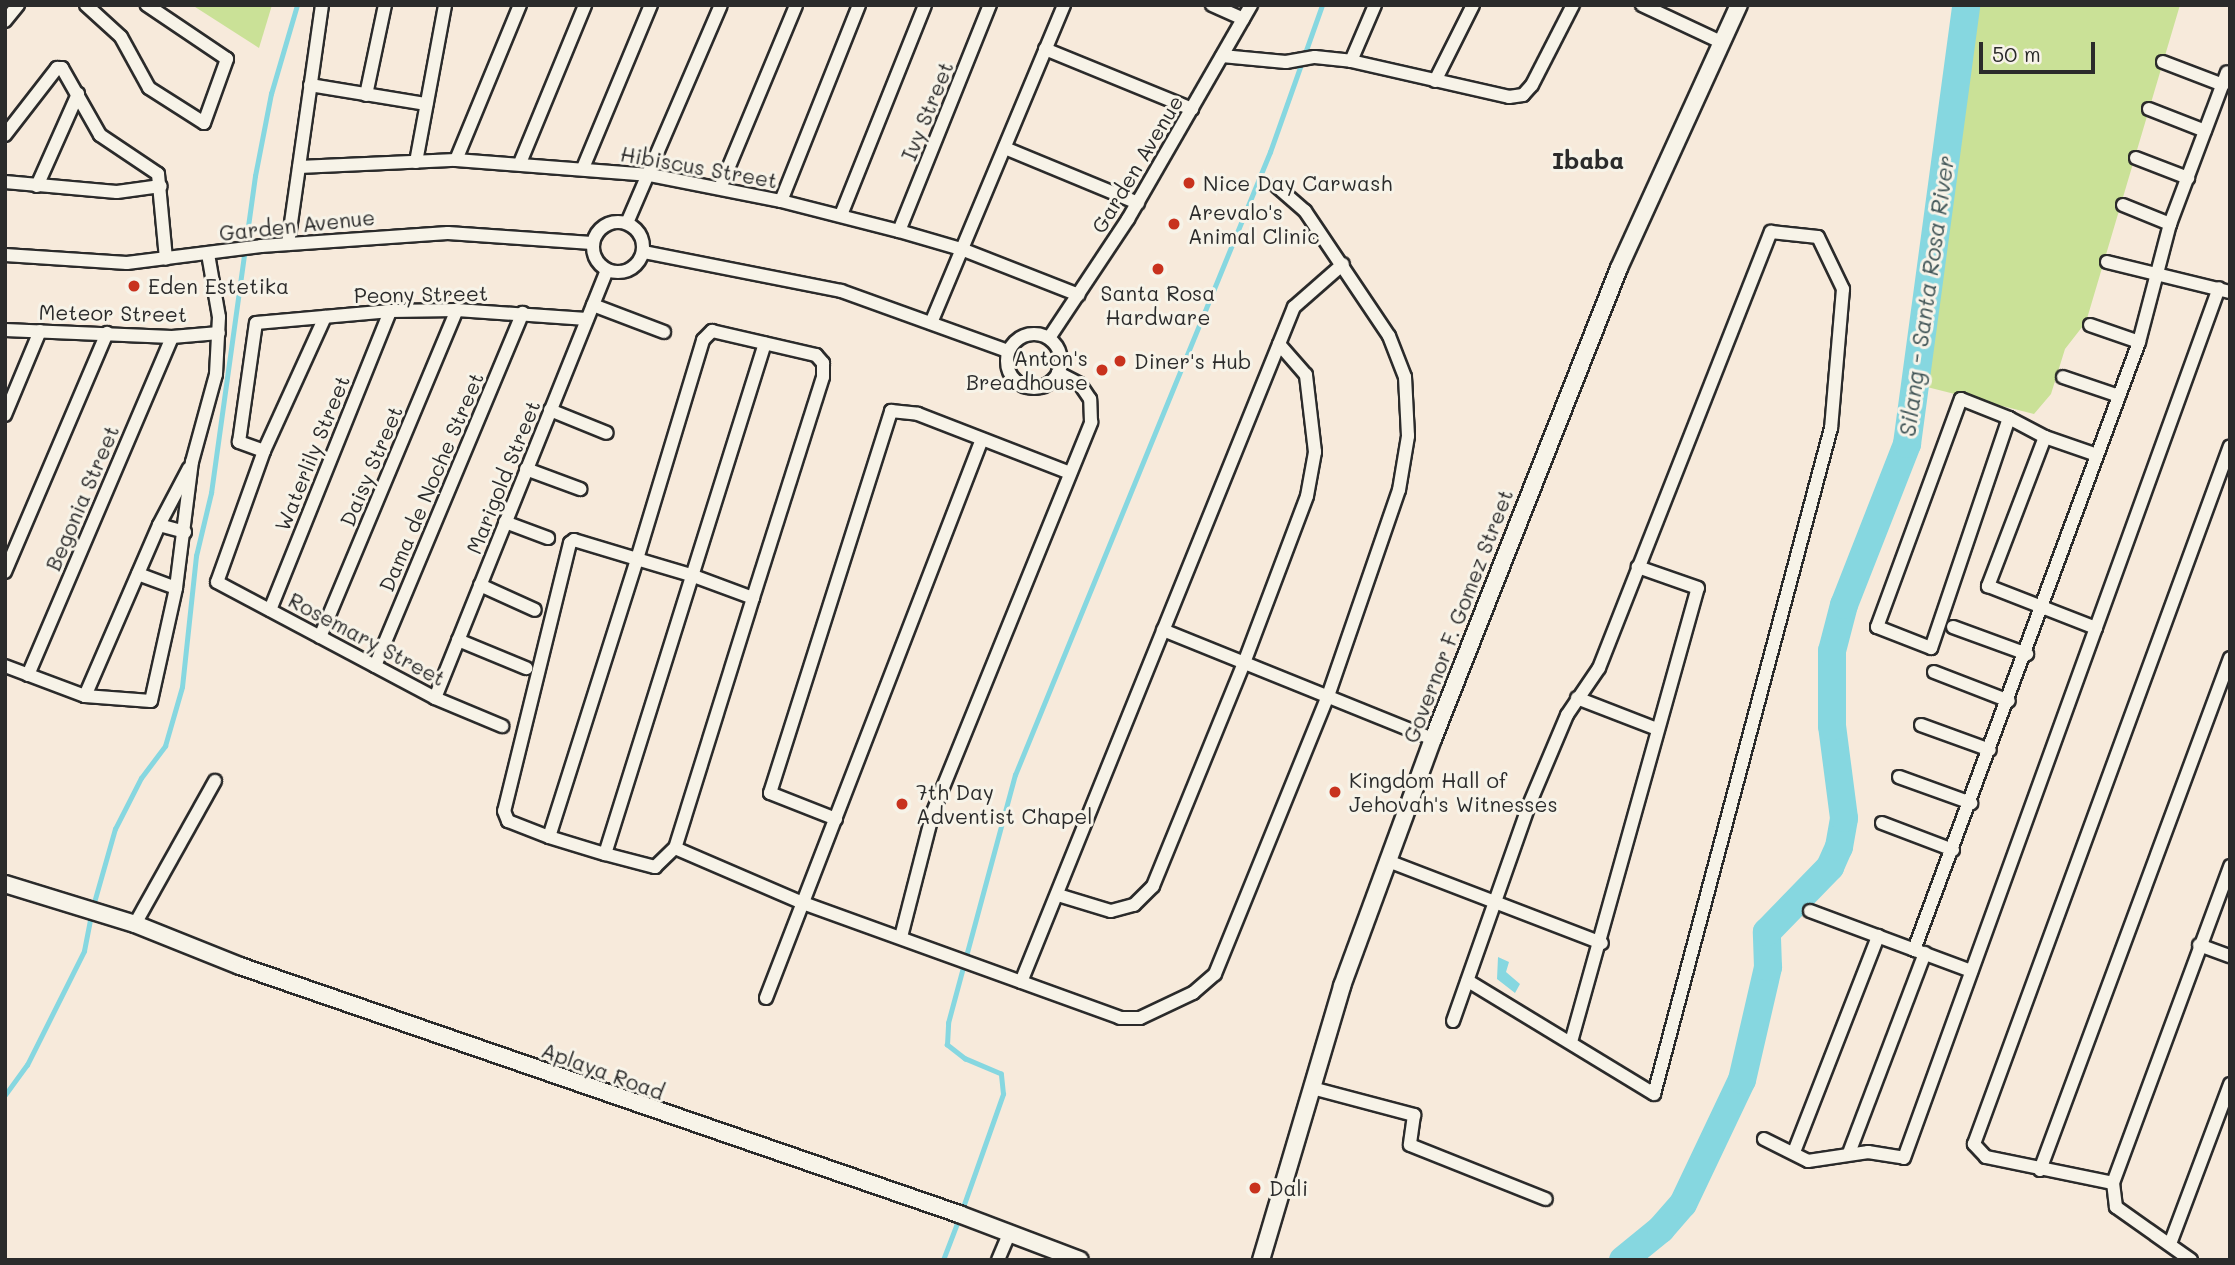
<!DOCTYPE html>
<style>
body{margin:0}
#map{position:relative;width:2235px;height:1265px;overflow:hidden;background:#f7eadb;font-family:Mali,sans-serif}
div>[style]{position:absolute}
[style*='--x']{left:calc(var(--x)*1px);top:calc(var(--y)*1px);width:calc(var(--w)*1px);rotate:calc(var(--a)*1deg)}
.green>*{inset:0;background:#cae197}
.water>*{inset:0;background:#86d7e0}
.stream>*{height:4.5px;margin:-2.25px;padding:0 2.25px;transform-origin:2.25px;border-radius:2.25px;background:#86d7e0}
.river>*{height:28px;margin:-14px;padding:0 14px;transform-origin:14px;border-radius:14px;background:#86d7e0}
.roads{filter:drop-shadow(2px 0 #2b2b2b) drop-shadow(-2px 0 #2b2b2b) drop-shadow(0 2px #2b2b2b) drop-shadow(0 -2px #2b2b2b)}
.minor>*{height:12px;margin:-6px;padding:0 6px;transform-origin:6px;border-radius:6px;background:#f7f3e8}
.minor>.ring{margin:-6px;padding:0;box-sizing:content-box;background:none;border:12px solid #f7f3e8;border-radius:50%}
.tertiary>*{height:16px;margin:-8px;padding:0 8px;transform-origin:8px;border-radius:8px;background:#f7f3e8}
.dots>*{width:19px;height:19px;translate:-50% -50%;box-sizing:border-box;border:4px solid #f7f3e8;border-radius:50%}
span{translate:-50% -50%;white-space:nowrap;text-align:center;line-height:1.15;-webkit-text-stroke:6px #f7f3e8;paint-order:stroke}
.street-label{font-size:21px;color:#2b2b2b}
.poi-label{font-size:21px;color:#2b2b2b}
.left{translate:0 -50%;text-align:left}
.right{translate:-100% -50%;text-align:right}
.water-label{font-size:23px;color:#425658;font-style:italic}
.quarter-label{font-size:24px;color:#2b2b2b;font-weight:700}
.frame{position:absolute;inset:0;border:7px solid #2b2b2b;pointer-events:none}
.scale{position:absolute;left:1979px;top:42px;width:116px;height:32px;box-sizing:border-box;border:4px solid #2b2b2b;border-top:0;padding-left:9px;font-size:21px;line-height:24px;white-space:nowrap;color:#2b2b2b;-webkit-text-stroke:5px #f7f3e8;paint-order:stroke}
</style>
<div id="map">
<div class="green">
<i style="clip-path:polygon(192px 5px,272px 5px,259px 48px)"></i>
<i style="clip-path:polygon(1973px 5px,2180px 5px,2086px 322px,2065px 349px,2051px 394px,2034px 414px,1923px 386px)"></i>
</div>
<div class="water">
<i style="clip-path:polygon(1498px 957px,1509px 962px,1506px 972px,1520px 984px,1515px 993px,1497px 979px)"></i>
</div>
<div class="stream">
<i style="--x:93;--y:906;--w:80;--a:-74.1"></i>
<i style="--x:115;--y:829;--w:57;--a:-63"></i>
<i style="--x:141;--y:778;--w:40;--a:-53"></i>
<i style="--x:165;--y:746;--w:61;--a:-73.9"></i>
<i style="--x:182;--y:687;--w:132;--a:-83.9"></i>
<i style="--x:196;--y:556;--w:65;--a:-76.6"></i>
<i style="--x:211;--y:493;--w:320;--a:-82.1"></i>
<i style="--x:255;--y:176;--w:84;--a:-79"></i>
<i style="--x:271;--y:94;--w:93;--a:-73.7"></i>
<i style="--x:5;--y:1095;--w:37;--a:-54"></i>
<i style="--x:27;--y:1065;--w:127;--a:-63.4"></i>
<i style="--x:84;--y:951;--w:38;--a:-79"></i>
<i style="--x:962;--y:1210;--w:123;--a:-70.5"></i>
<i style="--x:1003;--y:1094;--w:20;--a:-96"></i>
<i style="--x:1001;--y:1074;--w:39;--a:-157"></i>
<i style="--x:965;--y:1059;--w:23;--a:-142"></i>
<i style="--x:947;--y:1045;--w:22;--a:-87"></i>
<i style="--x:948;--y:1023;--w:257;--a:-74.9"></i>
<i style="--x:1015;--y:775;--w:673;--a:-67.74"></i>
<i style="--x:1270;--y:152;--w:156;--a:-70.5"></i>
<i style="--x:943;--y:1260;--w:45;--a:-69.1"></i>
</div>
<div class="river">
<i style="--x:1623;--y:1260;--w:49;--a:-39.2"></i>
<i style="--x:1661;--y:1229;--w:33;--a:-49"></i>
<i style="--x:1683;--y:1204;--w:137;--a:-64.6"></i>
<i style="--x:1742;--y:1080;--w:116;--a:-77"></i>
<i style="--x:1768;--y:967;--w:35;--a:-92"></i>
<i style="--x:1767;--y:932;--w:91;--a:-45.9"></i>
<i style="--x:1830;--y:867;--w:22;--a:-66"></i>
<i style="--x:1839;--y:847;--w:29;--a:-80"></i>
<i style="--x:1844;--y:818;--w:93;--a:-97.4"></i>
<i style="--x:1832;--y:726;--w:75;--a:-90"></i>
<i style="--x:1832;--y:651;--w:48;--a:-75.4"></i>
<i style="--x:1844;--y:605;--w:173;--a:-68.6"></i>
<i style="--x:1907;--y:444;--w:443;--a:-82.3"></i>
</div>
<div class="roads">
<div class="minor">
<i style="--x:86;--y:5;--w:47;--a:42.4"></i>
<i style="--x:121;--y:37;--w:58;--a:61.2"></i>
<i style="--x:149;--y:88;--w:65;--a:32.5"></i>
<i style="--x:204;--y:123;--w:68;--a:-70.2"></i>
<i style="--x:227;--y:59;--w:97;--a:-146"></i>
<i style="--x:1212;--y:5;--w:34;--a:24"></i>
<i style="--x:1642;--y:5;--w:87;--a:25.1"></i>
<i style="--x:5;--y:21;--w:21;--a:-51"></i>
<i style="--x:1045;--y:49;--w:159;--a:22.2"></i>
<i style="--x:1222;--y:56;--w:64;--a:5.4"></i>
<i style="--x:1286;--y:62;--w:29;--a:-10"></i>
<i style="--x:1315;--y:57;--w:36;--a:6"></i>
<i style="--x:1351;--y:61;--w:162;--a:12.8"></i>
<i style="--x:1509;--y:97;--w:14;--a:-8"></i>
<i style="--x:1523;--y:95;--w:13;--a:-48"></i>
<i style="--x:1532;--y:85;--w:90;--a:-62.9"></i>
<i style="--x:1351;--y:61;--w:61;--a:-66.8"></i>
<i style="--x:2163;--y:62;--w:64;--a:21"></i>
<i style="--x:1435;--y:81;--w:85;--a:-63.4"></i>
<i style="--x:310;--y:85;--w:118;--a:9.3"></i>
<i style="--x:366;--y:95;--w:92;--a:-78.1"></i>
<i style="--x:2149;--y:109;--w:60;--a:21.4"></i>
<i style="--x:5;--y:135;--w:85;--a:-52.2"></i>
<i style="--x:57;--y:68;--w:5;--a:0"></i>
<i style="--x:62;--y:68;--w:77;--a:60.4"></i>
<i style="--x:100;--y:135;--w:70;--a:33.9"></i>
<i style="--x:158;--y:174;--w:85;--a:84.6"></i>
<i style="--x:1005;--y:148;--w:144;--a:22.5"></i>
<i style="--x:2136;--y:158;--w:56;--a:21"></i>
<i style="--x:456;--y:160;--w:168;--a:-67.6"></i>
<i style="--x:416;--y:162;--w:160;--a:-79.5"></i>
<i style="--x:520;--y:163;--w:171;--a:-67.6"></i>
<i style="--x:299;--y:167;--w:157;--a:-2.6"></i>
<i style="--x:456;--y:160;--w:195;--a:4.4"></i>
<i style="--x:650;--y:175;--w:134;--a:11.2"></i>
<i style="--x:781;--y:201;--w:122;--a:14.3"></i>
<i style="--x:899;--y:231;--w:68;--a:16.3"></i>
<i style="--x:964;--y:250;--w:123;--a:21.4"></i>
<i style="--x:583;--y:168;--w:177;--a:-67.4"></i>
<i style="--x:5;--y:182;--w:112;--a:5.1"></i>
<i style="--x:117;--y:192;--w:44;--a:-7.8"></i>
<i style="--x:37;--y:186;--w:101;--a:-66"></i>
<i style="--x:720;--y:188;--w:198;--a:-67.4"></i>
<i style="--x:781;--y:201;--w:211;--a:-68.3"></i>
<i style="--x:2123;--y:205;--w:51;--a:22"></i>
<i style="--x:841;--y:215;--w:226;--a:-68.2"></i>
<i class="ring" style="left:593px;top:222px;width:38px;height:38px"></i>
<i style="--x:627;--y:223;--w:237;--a:-66.7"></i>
<i style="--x:899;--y:231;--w:244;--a:-68.1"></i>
<i style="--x:288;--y:244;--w:241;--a:-81.9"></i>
<i style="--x:644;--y:252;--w:201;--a:11.2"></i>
<i style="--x:841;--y:291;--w:177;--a:19.8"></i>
<i style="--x:5;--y:255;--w:122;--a:3.8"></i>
<i style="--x:127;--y:263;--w:135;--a:-7.2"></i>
<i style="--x:261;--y:246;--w:187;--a:-4"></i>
<i style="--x:448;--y:233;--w:144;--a:4"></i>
<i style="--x:2107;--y:262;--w:127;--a:13.7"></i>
<i style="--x:593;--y:305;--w:76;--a:20.8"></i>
<i style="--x:325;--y:317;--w:147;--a:114.5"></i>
<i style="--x:264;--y:451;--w:139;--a:109.7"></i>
<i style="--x:217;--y:582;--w:247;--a:28"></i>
<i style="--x:435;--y:698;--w:73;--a:22.7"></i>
<i style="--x:931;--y:323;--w:345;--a:-67.3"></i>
<i style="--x:2090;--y:325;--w:52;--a:19.1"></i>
<i style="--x:5;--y:330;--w:167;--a:2.4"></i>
<i style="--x:172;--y:337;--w:47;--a:-4.9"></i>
<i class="ring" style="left:1007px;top:334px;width:42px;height:42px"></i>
<i style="--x:1049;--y:338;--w:143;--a:-56.4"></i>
<i style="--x:1128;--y:219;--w:247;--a:-60.1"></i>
<i style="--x:2063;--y:377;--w:59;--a:18.7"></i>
<i style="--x:550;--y:410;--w:61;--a:22"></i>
<i style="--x:5;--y:415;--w:91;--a:-67.4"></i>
<i style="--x:2009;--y:418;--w:243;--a:108.7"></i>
<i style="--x:1931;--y:648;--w:58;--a:-158.7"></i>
<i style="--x:1877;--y:627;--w:243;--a:-69.8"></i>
<i style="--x:1961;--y:399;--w:52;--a:21.6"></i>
<i style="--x:2009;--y:418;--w:41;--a:27.8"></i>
<i style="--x:2045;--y:437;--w:55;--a:19.1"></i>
<i style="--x:2045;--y:437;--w:160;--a:110.9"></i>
<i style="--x:1988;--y:586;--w:116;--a:21.3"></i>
<i style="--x:264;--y:451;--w:27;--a:-160"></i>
<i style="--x:239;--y:442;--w:120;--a:-81.9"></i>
<i style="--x:256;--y:323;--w:135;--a:-5.1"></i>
<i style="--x:390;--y:311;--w:67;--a:-0.9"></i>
<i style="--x:457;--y:310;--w:130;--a:4"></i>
<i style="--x:526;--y:469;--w:58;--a:20.3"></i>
<i style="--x:505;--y:522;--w:46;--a:20.4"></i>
<i style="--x:159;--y:525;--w:27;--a:15"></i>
<i style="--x:5;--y:572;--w:260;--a:-66.9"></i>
<i style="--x:138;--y:574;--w:40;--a:20.2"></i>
<i style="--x:480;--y:585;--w:60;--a:24.4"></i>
<i style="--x:753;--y:598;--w:63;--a:-159.6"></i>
<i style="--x:694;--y:576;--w:59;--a:-163.4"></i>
<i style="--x:637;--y:559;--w:66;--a:-163.2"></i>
<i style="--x:574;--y:540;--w:5;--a:143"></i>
<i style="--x:570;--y:543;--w:276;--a:103.8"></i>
<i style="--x:504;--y:811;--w:11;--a:68"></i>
<i style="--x:508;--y:821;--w:44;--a:21.3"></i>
<i style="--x:549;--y:837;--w:292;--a:-72.4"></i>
<i style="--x:637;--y:559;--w:229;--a:-73.2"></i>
<i style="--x:703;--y:340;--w:13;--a:-45"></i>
<i style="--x:712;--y:331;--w:107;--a:13"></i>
<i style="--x:816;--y:355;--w:11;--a:49"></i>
<i style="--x:823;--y:363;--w:14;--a:90"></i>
<i style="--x:823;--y:377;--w:232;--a:107.6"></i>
<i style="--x:753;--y:598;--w:262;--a:107.3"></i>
<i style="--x:675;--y:848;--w:139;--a:23.3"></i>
<i style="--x:803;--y:903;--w:337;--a:19.9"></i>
<i style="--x:1120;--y:1018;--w:20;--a:0"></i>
<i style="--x:1140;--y:1018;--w:59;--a:-25.3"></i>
<i style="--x:1193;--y:993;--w:29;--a:-41"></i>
<i style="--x:1215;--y:974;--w:300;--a:-67.9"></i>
<i style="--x:1328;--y:696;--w:218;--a:-71"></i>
<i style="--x:1399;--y:490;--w:55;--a:-80.5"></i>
<i style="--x:1408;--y:436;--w:59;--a:-92.9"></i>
<i style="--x:1405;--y:377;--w:44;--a:-111.3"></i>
<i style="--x:1389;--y:336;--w:151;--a:-123.9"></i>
<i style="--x:1305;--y:211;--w:37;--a:-139"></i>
<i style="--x:270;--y:610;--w:322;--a:-68.1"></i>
<i style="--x:1953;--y:627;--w:79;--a:20"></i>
<i style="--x:1163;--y:630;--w:291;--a:22"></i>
<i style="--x:320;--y:637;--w:355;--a:-67.3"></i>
<i style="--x:458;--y:640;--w:74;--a:22.4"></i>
<i style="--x:5;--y:666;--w:85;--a:20.6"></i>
<i style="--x:85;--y:696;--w:66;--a:4.3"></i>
<i style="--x:151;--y:701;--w:116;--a:-77.5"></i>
<i style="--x:176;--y:588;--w:127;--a:-82.8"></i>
<i style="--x:192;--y:462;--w:91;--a:-74.7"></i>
<i style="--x:216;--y:374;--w:57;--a:-87"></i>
<i style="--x:219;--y:317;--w:64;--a:-99.9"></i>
<i style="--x:375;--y:666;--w:383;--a:-67.3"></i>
<i style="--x:1934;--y:672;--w:80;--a:21.1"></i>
<i style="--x:28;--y:675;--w:367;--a:-66.9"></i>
<i style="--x:85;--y:696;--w:186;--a:-66.6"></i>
<i style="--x:159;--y:525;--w:64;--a:-62.2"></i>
<i style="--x:435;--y:698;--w:461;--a:-68.1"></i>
<i style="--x:1577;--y:698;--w:86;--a:21.2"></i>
<i style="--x:1921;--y:725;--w:73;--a:19.9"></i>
<i style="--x:1899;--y:777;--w:77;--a:19.9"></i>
<i style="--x:836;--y:819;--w:71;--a:-158.5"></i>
<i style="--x:770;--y:793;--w:401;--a:-72.4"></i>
<i style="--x:891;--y:411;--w:27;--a:6"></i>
<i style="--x:918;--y:414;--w:163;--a:21.2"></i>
<i style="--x:1882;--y:823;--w:76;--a:20.8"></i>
<i style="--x:549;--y:837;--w:59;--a:16.9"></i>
<i style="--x:605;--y:854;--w:535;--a:-72.61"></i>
<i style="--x:605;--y:854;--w:52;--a:14.6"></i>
<i style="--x:655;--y:867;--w:28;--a:-44"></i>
<i style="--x:1388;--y:861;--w:229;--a:21"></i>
<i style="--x:1058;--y:895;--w:55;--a:16.8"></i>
<i style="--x:1111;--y:911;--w:24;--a:-15"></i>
<i style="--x:1134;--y:905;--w:27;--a:-45"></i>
<i style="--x:1153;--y:886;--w:241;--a:-67.8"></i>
<i style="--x:1244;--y:663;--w:178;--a:-69.3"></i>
<i style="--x:1307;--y:496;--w:45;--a:-79.7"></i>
<i style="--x:1315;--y:452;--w:78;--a:-96.7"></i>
<i style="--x:1306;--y:375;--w:41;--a:-131.1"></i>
<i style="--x:1810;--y:911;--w:172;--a:20.4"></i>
<i style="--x:135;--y:924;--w:164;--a:-60.8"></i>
<i style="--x:901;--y:937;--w:129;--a:-75.6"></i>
<i style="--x:933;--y:812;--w:421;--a:-67.9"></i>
<i style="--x:1091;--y:422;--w:23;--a:-92"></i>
<i style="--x:1090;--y:399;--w:18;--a:-124"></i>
<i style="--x:1080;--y:384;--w:25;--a:-153"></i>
<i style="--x:2199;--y:945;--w:33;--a:20"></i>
<i style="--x:1914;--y:950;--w:648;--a:-69.69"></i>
<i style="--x:2139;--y:342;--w:122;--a:-75.3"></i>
<i style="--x:2170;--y:224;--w:162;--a:-69.4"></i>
<i style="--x:1021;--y:982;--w:728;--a:-67.98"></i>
<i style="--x:1294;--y:307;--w:65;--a:-41.3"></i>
<i style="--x:766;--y:998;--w:599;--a:-68.87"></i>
<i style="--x:1453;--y:1021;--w:229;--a:-70.6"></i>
<i style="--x:1529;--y:805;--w:98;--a:-67.1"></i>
<i style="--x:1567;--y:715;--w:57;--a:-55.8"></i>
<i style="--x:1599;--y:668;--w:469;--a:-68.5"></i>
<i style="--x:1771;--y:232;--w:47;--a:6.1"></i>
<i style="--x:1818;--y:237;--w:58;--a:64.3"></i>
<i style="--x:1843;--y:289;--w:140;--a:94.9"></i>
<i style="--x:1831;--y:428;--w:689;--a:104.88"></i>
<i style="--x:1654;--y:1094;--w:218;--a:-148.7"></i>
<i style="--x:1571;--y:1042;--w:471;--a:-74.4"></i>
<i style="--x:1698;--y:588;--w:64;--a:-160.7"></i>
<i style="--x:1312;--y:1088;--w:106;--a:14.8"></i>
<i style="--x:1414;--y:1115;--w:30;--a:98"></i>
<i style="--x:1410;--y:1145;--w:146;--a:21.7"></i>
<i style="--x:1764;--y:1139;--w:49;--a:26.6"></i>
<i style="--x:1808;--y:1161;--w:61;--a:-8.5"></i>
<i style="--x:1868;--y:1152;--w:36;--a:9"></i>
<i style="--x:1904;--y:1158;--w:925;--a:-70.1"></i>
<i style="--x:1794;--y:1152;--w:232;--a:-68.7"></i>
<i style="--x:1849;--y:1153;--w:214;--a:-69.2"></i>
<i style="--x:2040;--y:1170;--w:546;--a:-69.64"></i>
<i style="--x:2113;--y:1183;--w:130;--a:-168.4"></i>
<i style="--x:1986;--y:1157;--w:18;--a:-133"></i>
<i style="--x:1974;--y:1144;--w:743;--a:-69.86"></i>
<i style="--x:2170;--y:1244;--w:171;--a:-69.4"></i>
<i style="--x:998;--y:1260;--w:30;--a:-67"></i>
<i style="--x:2191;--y:1260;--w:92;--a:-144.8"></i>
<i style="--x:2116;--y:1207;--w:24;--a:-97"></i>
<i style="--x:2113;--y:1183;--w:338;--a:-69.7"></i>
</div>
<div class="tertiary">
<i style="--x:5;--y:884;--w:136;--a:17.1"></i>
<i style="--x:135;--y:924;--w:113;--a:21.8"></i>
<i style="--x:240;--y:966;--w:761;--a:19.03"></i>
<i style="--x:959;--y:1214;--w:129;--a:20.8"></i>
<i style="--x:1261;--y:1260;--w:286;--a:-73.5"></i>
<i style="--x:1342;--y:986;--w:263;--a:-69.8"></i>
<i style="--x:1433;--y:739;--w:506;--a:-68.45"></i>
<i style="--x:1619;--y:268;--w:289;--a:-65.5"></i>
</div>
</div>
<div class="dots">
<i style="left:1189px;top:183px;background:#c8321e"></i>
<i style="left:1174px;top:224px;background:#c8321e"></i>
<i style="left:1158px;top:269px;background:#c8321e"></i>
<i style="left:134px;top:286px;background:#c8321e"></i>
<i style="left:1120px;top:361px;background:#c8321e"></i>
<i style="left:1102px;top:370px;background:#c8321e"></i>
<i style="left:1335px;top:792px;background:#c8321e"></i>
<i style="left:902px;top:804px;background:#c8321e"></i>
<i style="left:1255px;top:1188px;background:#c8321e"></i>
</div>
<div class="street-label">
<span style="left:927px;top:111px;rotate:-68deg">Ivy Street</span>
<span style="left:1137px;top:164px;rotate:-59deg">Garden Avenue</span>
<span style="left:699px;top:167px;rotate:10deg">Hibiscus Street</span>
<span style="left:297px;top:225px;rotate:-6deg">Garden Avenue</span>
<span style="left:421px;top:294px;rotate:-1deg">Peony Street</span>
<span style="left:113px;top:313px;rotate:1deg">Meteor Street</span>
<span style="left:312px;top:453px;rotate:-68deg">Waterlily Street</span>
<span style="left:371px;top:466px;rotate:-67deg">Daisy Street</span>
<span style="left:503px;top:477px;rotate:-68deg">Marigold Street</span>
<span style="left:431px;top:482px;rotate:-67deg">Dama de Noche Street</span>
<span style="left:82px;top:498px;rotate:-67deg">Begonia Street</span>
<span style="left:1458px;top:616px;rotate:-69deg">Governor F. Gomez Street</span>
<span style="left:367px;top:639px;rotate:28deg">Rosemary Street</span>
<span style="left:603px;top:1071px;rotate:20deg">Aplaya Road</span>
</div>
<div class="poi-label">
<span class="left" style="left:1203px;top:183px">Nice Day Carwash</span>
<span class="left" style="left:1188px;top:224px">Arevalo's<br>Animal Clinic</span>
<span class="left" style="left:148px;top:286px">Eden Estetika</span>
<span style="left:1158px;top:305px">Santa Rosa<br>Hardware</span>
<span class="right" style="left:1088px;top:370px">Anton's<br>Breadhouse</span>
<span class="left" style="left:1134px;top:361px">Diner's Hub</span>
<span class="left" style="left:1349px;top:792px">Kingdom Hall of<br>Jehovah's Witnesses</span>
<span class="left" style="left:916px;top:804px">7th Day<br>Adventist Chapel</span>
<span class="left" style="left:1269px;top:1188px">Dali</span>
</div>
<div class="water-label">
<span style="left:1926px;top:296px;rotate:-82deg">Silang - Santa Rosa River</span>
</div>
<div class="quarter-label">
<span style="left:1588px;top:160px">Ibaba</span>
</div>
<div class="frame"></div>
<div class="scale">50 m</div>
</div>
